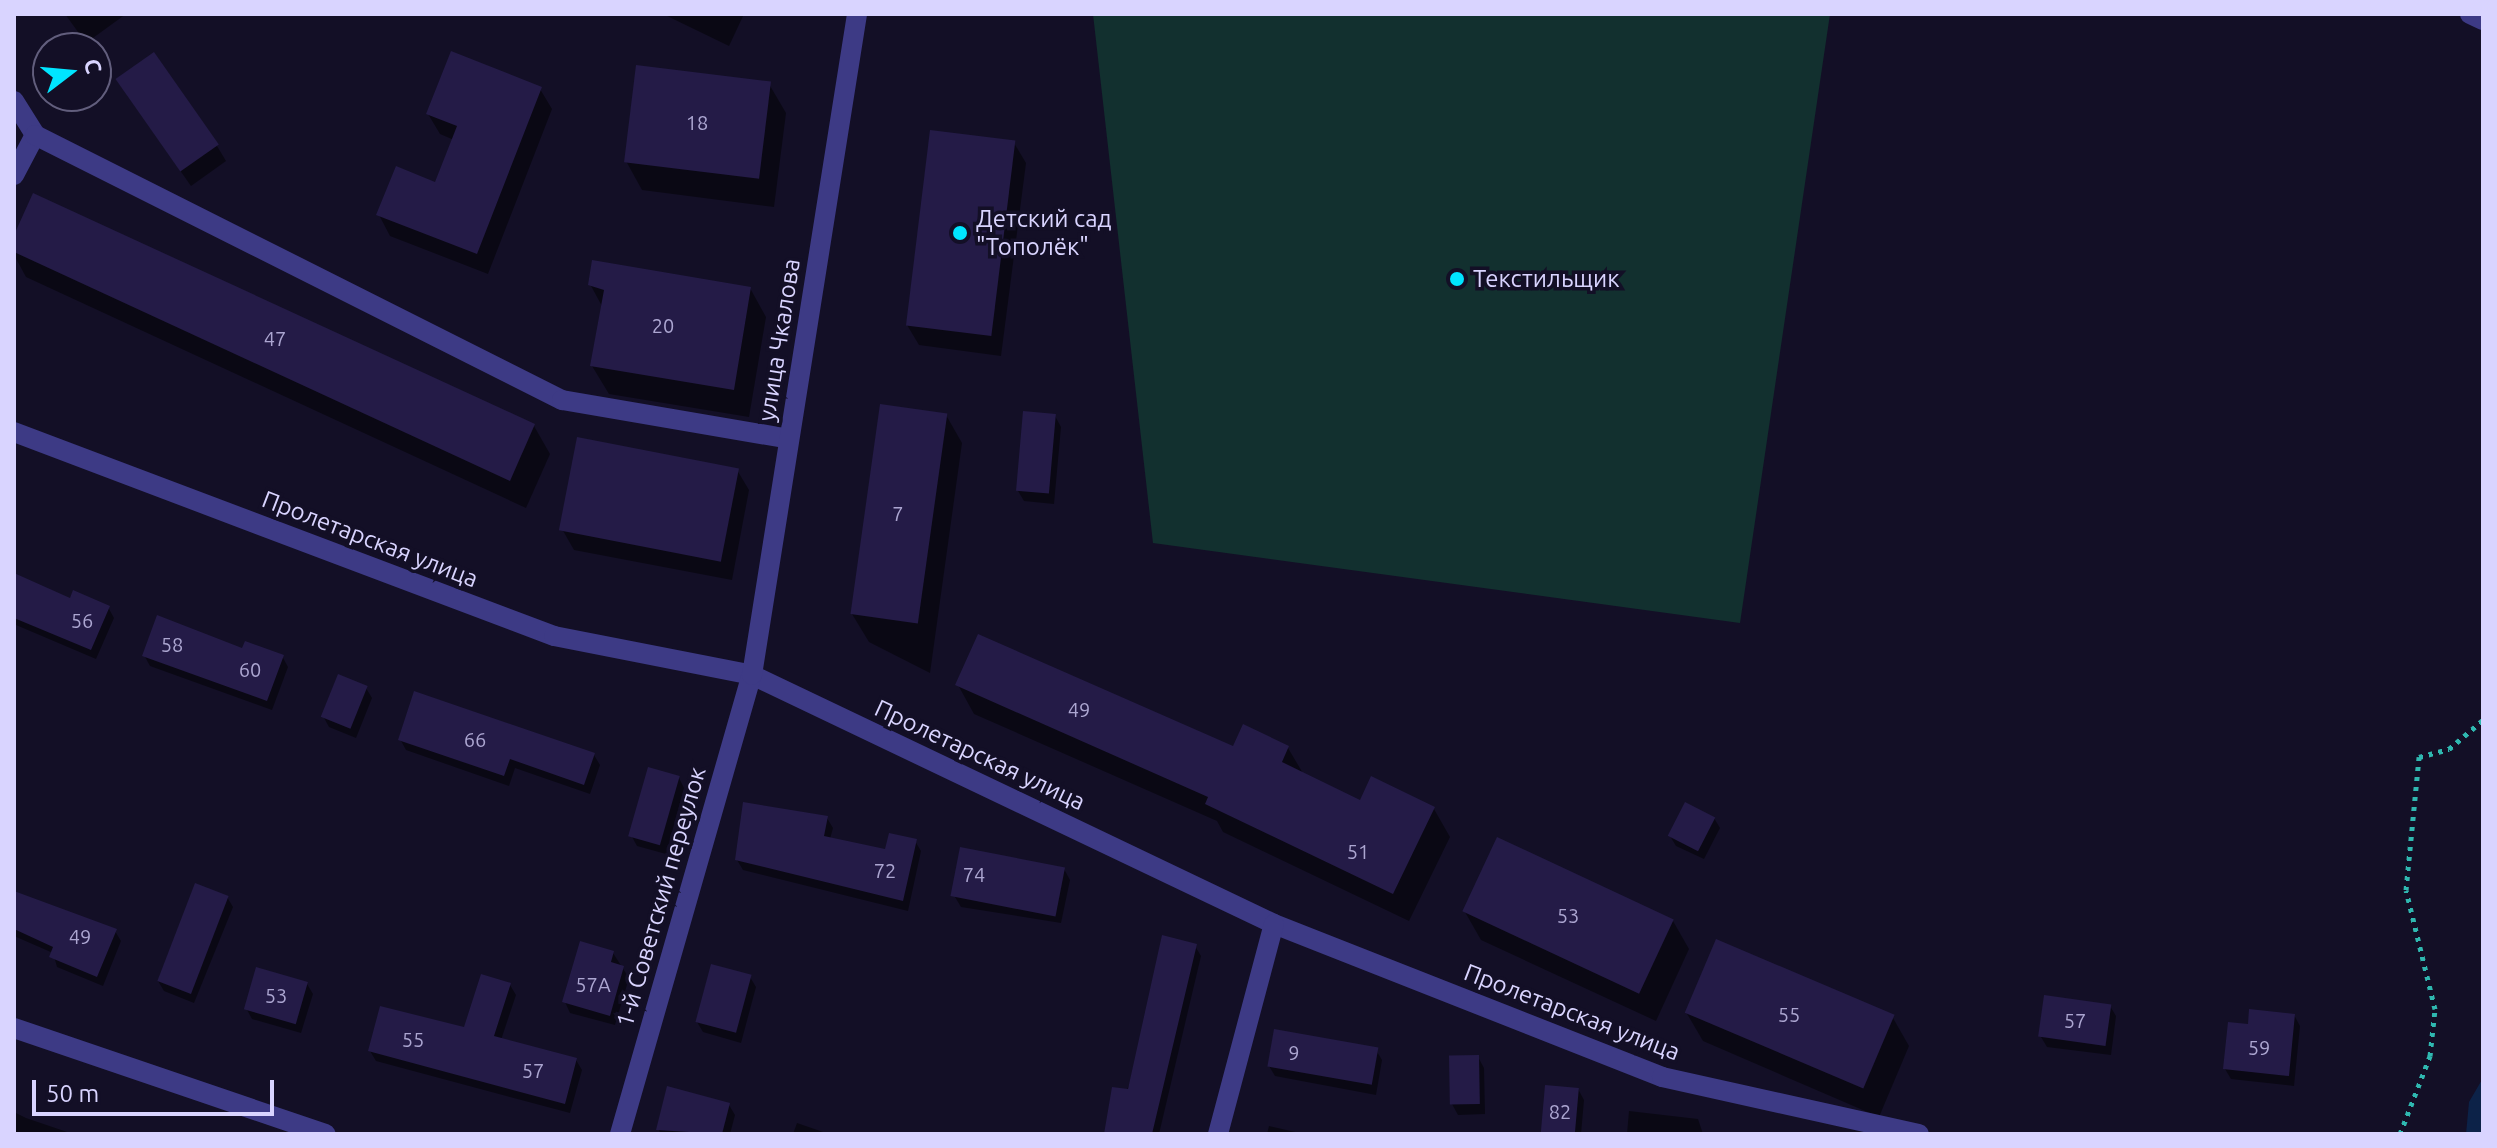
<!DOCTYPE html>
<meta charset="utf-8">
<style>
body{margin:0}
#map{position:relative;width:2497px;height:1148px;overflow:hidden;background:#130f26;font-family:Ubuntu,sans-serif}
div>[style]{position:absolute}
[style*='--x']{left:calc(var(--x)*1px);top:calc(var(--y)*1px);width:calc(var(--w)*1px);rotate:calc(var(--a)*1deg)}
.green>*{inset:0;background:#12302f}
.water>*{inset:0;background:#0c2248}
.shadow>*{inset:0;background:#0007}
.building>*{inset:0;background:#241b47;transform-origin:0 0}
.path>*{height:5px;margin-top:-2.5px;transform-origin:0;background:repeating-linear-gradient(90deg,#2fb8b0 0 4px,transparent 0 10px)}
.minor>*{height:20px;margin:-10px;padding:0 10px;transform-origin:10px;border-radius:10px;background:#3d3a85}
.dots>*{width:22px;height:22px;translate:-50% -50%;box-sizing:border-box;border:4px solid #130f26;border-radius:50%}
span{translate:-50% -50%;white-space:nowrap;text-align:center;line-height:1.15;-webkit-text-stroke:7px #130f26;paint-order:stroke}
.number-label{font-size:20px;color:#aca6d1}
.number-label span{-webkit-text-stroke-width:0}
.poi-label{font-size:24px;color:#d9d4ff}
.left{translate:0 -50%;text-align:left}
.street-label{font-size:24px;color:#d9d4ff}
.frame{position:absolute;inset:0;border:16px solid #d9d4ff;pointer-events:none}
.north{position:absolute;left:32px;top:32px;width:80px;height:80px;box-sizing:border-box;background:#130f26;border:2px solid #625e7d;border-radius:50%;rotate:74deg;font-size:22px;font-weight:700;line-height:32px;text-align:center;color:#d9d4ff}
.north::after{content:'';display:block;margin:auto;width:28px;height:36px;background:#00e5ff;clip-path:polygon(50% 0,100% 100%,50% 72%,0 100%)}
.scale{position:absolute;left:32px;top:1080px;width:242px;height:36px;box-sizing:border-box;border:4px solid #d9d4ff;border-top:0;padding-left:10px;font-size:24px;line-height:28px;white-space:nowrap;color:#d9d4ff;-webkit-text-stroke:6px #130f26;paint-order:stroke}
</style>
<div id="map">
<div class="green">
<i style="clip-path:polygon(1093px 14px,1830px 14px,1740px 623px,1153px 543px)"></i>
</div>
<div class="water">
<i style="clip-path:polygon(2483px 1078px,2483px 1134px,2466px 1134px,2469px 1102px)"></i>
</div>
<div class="shadow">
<i style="clip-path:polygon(65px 14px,126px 14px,86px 43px)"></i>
<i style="clip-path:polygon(663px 14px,744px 14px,729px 46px)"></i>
<i style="clip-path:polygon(769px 84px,786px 113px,774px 207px,642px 190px,626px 161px)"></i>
<i style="clip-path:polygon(540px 89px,552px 109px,488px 274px,390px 236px,379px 215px,436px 184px,454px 140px,440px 134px,428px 114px)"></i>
<i style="clip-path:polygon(127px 95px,217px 146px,226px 161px,191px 186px)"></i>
<i style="clip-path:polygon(1014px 143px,1026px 163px,1001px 356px,919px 345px,907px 325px)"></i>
<i style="clip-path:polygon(14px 240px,534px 426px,550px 454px,526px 508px,26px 277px,14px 255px)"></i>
<i style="clip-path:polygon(590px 284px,750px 288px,766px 317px,749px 417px,609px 394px,592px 366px,603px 308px)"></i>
<i style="clip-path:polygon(946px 415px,962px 443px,930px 673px,869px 642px,852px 614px)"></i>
<i style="clip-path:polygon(1055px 416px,1061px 427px,1054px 504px,1024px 501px,1018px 491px)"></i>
<i style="clip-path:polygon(737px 470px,749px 490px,732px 580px,574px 550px,562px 529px)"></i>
<i style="clip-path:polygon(14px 575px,71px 601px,108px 607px,114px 618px,96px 659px,16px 625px,14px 630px)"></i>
<i style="clip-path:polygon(144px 655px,282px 656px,288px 667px,272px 710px,150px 666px)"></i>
<i style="clip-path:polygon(958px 685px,1233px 749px,1288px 748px,1304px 775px,1361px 802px,1434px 809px,1450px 837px,1409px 921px,1223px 832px,1217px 821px,974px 714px)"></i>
<i style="clip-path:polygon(366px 688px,372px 698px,356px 738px,329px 727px,323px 716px)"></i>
<i style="clip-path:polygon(400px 739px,594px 755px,600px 765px,590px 794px,515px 768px,509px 786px,406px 750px)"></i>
<i style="clip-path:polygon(679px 778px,684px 788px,666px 854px,637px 846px,631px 835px)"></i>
<i style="clip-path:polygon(827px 818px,833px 828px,830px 839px,887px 852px,915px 841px,921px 851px,908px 911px,743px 870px,737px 860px)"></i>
<i style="clip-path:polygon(1714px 818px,1720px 828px,1704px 859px,1676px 846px,1670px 836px)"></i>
<i style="clip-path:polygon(1064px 869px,1070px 880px,1061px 923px,961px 907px,955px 897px)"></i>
<i style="clip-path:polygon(14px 893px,115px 931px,121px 941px,103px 986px,57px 967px,53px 953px,14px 936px)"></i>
<i style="clip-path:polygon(227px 897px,233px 907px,194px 1003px,164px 991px,158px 981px)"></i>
<i style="clip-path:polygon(1465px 912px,1673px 921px,1689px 949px,1656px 1021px,1481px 940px)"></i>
<i style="clip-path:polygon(1195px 946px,1201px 956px,1159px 1134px,1106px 1134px)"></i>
<i style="clip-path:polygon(613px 953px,629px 978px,615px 1025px,570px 1013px,565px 1002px)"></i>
<i style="clip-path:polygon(750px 977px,756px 987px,741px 1043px,703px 1032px,697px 1022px)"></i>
<i style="clip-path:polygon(307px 984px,313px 994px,301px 1033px,252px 1019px,246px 1008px)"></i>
<i style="clip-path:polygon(510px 985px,516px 995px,501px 1040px,576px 1060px,582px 1070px,570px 1113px,376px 1061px,370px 1051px,465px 1030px)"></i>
<i style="clip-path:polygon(2110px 1006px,2116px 1016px,2111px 1055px,2047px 1047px,2041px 1037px)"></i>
<i style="clip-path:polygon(1686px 1012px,1893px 1018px,1909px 1046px,1879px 1117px,1703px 1041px)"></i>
<i style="clip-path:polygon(2294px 1015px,2300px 1026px,2294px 1086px,2231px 1079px,2225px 1069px,2250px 1026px)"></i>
<i style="clip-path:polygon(1376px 1050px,1382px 1060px,1376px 1095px,1275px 1076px,1269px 1066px)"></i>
<i style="clip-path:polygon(1478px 1057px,1484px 1068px,1485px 1114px,1458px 1115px,1452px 1104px)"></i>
<i style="clip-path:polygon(1578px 1089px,1584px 1100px,1581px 1134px,1543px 1134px)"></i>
<i style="clip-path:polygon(729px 1105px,735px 1115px,730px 1134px,661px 1134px,658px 1129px)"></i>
<i style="clip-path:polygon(1629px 1111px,1698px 1119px,1703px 1134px,1627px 1134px)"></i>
<i style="clip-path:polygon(14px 1112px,26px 1118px,73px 1134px,14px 1134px)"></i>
<i style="clip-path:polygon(797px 1123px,829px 1134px,793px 1134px)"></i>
<i style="clip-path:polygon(1269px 1126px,1304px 1134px,1267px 1134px)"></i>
</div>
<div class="building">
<i style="clip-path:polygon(451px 51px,542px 87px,477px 254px,376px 215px,396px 166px,435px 182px,457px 126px,426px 114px)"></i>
<i style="left:154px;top:52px;width:113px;height:47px;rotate:55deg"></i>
<i style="left:636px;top:65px;width:136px;height:98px;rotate:7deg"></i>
<i style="left:930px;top:130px;width:86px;height:197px;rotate:7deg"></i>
<i style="clip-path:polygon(33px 193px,535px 424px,510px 481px,14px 252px,14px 235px)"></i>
<i style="clip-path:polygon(592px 260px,751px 287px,734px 390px,590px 366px,604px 290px,588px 285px)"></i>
<i style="left:880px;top:404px;width:68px;height:212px;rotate:8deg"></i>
<i style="left:1023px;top:411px;width:33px;height:80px;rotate:5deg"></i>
<i style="left:577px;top:437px;width:165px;height:95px;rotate:11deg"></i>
<i style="clip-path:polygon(14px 573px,70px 598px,73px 590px,110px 606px,91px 650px,14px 618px)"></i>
<i style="clip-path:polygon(157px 615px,242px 648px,245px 641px,284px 655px,267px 701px,142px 656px)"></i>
<i style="clip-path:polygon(978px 634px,1233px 746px,1243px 724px,1289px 746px,1282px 762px,1360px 800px,1371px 776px,1435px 807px,1393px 894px,1205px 804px,1208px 797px,955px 685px)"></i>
<i style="left:338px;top:674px;width:32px;height:46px;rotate:22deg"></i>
<i style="clip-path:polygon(414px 691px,595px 753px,584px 785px,510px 759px,504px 776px,398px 740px)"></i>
<i style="left:648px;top:767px;width:33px;height:72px;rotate:16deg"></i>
<i style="clip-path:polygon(743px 802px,828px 816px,824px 836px,885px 849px,889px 833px,917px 839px,903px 901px,735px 860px)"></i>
<i style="left:1685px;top:802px;width:34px;height:38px;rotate:27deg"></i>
<i style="left:1497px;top:837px;width:195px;height:82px;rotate:25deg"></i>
<i style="left:960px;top:847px;width:107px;height:50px;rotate:11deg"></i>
<i style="left:195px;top:883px;width:36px;height:105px;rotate:21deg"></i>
<i style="clip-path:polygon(14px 891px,117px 929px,97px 977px,49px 957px,53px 947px,14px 929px)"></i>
<i style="clip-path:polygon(1162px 935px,1197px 944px,1152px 1134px,1104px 1134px,1112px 1087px,1128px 1089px)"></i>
<i style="left:1716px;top:939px;width:194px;height:80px;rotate:23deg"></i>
<i style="clip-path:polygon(580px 941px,614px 951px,611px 962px,624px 966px,610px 1016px,562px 1002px)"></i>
<i style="left:711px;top:964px;width:42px;height:60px;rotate:15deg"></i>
<i style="left:256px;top:967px;width:54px;height:44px;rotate:16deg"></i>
<i style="clip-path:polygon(481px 974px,511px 983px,494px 1036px,577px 1058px,565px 1104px,368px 1051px,380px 1006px,464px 1027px)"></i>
<i style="left:2044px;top:995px;width:68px;height:42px;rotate:8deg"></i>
<i style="clip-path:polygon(2249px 1009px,2295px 1014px,2289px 1076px,2223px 1069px,2228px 1022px,2248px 1024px)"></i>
<i style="left:1274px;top:1029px;width:106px;height:38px;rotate:10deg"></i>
<i style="left:1479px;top:1055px;width:49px;height:30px;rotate:89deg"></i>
<i style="left:1545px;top:1085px;width:34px;height:49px;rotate:5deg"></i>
<i style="clip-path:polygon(667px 1086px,730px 1103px,722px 1134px,656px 1130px)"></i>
</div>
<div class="path">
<i style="--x:2400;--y:1134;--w:84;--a:-69"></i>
<i style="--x:2430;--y:1056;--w:47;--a:-83.9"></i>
<i style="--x:2435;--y:1009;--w:122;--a:-103.7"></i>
<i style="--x:2406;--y:890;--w:134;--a:-84.4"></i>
<i style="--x:2419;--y:757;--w:31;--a:-15"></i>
<i style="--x:2449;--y:749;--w:45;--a:-40.5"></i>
</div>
<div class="minor">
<i style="--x:2470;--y:14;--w:14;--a:25"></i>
<i style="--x:14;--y:101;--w:40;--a:58"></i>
<i style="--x:35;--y:135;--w:45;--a:117.7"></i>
<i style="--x:35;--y:135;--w:590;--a:26.7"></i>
<i style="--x:562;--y:400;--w:230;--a:9.7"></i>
<i style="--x:14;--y:432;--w:577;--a:20.7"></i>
<i style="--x:554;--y:636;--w:202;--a:11.1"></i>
<i style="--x:752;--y:675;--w:578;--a:25.5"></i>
<i style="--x:1274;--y:924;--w:417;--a:21.5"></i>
<i style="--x:1662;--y:1077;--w:263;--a:12.5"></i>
<i style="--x:14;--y:1028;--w:329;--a:18.8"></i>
<i style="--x:620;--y:1134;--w:478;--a:-74"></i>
<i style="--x:752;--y:675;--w:669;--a:-80.97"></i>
<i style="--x:1218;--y:1134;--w:217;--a:-75.1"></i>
</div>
<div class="dots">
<i style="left:960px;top:233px;background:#00e5ff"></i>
<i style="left:1457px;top:279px;background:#00e5ff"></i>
</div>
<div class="number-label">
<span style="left:697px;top:122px">18</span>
<span style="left:663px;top:325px">20</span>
<span style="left:275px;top:338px">47</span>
<span style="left:898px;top:513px">7</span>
<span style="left:82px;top:620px">56</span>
<span style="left:172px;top:644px">58</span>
<span style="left:250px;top:669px">60</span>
<span style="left:1079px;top:709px">49</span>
<span style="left:475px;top:739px">66</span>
<span style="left:1358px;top:851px">51</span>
<span style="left:885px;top:870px">72</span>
<span style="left:974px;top:874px">74</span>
<span style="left:1568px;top:915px">53</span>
<span style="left:80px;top:936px">49</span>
<span style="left:593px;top:984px">57А</span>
<span style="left:276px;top:995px">53</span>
<span style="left:1789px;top:1014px">55</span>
<span style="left:2075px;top:1020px">57</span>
<span style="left:413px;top:1039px">55</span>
<span style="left:2259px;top:1047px">59</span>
<span style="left:1294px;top:1052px">9</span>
<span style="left:533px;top:1070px">57</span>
<span style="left:1560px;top:1111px">82</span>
</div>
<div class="poi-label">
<span class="left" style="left:976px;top:233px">Детский сад<br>"Тополёк"</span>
<span class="left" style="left:1473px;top:279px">Текстильщик</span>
</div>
<div class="street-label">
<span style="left:779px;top:340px;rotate:-81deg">улица Чкалова</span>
<span style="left:370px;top:539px;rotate:21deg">Пролетарская улица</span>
<span style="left:980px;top:755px;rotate:25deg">Пролетарская улица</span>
<span style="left:661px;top:897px;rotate:-74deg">1-й Советский переулок</span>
<span style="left:1572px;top:1012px;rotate:21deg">Пролетарская улица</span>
</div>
<div class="frame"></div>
<div class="north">С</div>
<div class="scale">50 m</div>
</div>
